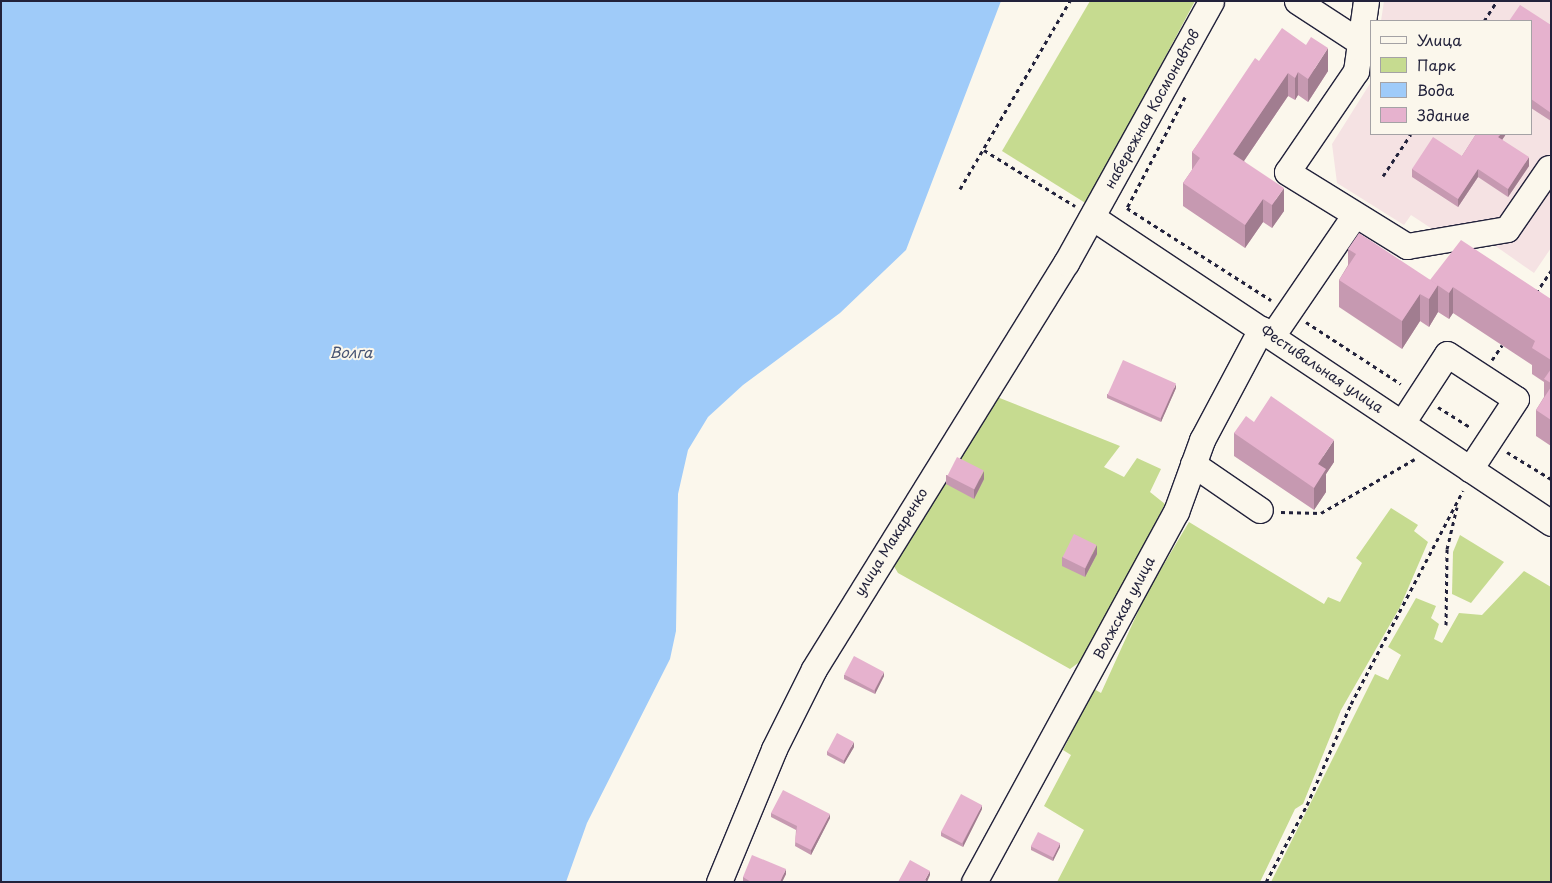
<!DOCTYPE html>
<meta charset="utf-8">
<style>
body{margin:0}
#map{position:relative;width:1552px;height:883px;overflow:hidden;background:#fbf7ec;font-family:"Playpen Sans",sans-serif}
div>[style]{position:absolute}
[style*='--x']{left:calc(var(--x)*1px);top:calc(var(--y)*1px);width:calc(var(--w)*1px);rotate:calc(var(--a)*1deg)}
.built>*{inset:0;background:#f5e2e3}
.green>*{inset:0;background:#c6db90}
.water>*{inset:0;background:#9fcbf9}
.path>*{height:3px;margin-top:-1.5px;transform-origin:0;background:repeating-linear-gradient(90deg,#22223b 0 4px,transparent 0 8px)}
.roads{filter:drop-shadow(1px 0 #22223b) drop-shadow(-1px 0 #22223b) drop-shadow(0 1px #22223b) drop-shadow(0 -1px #22223b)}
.minor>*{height:25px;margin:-12.5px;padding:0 12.5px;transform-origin:12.5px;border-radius:12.5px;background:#fbf7ec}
.wall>*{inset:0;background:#c699b1}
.shaded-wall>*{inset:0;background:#a17d90}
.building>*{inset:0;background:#e6b2ce;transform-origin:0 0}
span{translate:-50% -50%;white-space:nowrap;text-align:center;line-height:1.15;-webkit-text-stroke:4px #fbf7ec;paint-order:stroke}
.street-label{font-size:14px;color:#22223b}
.water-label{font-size:15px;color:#485574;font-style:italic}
.frame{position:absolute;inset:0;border:2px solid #22223b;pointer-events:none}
.legend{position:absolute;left:1370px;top:20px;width:162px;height:115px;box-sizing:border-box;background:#fbf7ec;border:1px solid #a4a2a5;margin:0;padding:6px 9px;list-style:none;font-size:15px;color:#22223b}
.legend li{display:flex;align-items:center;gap:10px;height:25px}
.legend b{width:25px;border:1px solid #a4a2a5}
</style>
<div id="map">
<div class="built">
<i style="clip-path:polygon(1384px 1px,1551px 1px,1551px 248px,1534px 273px,1484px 238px,1455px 244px,1411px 215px,1404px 225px,1337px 183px,1332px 144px,1371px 82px,1371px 134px,1531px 134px,1531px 21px,1381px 21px)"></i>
</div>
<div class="green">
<i style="clip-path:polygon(1090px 1px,1195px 1px,1087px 204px,1002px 151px)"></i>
<i style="clip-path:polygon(992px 395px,1120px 446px,1104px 467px,1124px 477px,1137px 458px,1161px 469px,1150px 492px,1165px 504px,1085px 658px,1070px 669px,898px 573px,892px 563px)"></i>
<i style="clip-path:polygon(1391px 508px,1418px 525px,1414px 531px,1428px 542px,1400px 607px,1341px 710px,1303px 804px,1295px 809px,1260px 882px,1057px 882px,1084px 830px,1044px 806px,1071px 755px,1063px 750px,1094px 689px,1101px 693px,1146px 594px,1189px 522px,1324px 604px,1328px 597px,1340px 602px,1362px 563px,1356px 558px)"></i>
<i style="clip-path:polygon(1460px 535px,1504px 562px,1471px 603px,1452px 594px,1453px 552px)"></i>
<i style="clip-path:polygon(1524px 571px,1551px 587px,1551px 882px,1271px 882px,1375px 674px,1388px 680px,1401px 655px,1388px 647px,1416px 598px,1436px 606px,1431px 618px,1439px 624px,1434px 639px,1442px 643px,1459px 613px,1482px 615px)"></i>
</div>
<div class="water">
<i style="clip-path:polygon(1px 1px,1001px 1px,906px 250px,840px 313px,743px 385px,708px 417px,688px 450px,678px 494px,676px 631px,670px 659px,587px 823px,566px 882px,1px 882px)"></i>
</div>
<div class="path">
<i style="--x:1484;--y:21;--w:24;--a:-57"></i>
<i style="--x:1185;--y:97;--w:125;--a:117.6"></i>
<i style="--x:1127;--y:208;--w:171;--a:32.6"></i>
<i style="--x:984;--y:150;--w:107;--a:31.6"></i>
<i style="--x:1383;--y:176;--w:50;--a:-56.3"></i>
<i style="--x:960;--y:189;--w:218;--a:-59.7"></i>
<i style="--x:1536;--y:293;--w:27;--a:-56"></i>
<i style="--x:1306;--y:322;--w:113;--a:33.1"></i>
<i style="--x:1492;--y:360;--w:18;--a:-56"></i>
<i style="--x:1438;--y:407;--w:39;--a:32"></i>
<i style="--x:1507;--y:452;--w:52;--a:31.5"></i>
<i style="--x:1281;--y:512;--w:40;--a:1.4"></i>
<i style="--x:1321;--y:513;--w:108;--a:-29.9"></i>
<i style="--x:1446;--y:625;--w:76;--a:-89.2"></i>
<i style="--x:1447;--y:549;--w:43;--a:-76.6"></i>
<i style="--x:1266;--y:882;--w:87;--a:-62"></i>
<i style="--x:1307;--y:805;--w:110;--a:-66.5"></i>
<i style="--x:1351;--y:704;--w:241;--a:-62.3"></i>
</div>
<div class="roads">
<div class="minor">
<i style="--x:1297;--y:1;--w:75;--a:33.1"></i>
<i style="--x:1366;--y:1;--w:71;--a:98.1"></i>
<i style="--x:1356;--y:71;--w:122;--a:124.3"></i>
<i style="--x:1287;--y:172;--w:141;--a:31.7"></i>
<i style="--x:1407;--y:246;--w:101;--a:-9.6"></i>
<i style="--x:1507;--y:229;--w:74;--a:-55.5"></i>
<i style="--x:1092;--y:217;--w:552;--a:33.69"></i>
<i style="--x:1272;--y:336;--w:145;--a:-55.7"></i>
<i style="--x:1402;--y:423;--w:82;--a:-56.9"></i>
<i style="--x:1447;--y:354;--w:82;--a:33.1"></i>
<i style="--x:1516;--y:399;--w:84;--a:123.3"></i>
<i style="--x:1193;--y:464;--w:81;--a:34.5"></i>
<i style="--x:719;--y:882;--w:144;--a:-67.5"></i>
<i style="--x:774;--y:749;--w:89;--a:-63.4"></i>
<i style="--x:814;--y:669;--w:478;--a:-58.2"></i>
<i style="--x:1066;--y:263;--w:299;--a:-61"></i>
<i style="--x:974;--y:882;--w:422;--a:-61.4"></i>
<i style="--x:1176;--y:512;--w:77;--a:-70.1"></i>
<i style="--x:1202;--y:440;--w:126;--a:-62"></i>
</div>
</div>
<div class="wall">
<i style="clip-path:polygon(1531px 21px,1551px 25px,1551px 121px,1531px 108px)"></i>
<i style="clip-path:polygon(1259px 61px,1328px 71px,1308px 102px,1298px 95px,1295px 100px,1288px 96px,1244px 161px,1284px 211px,1272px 228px,1263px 222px,1245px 248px,1183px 206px,1183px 183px,1192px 170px,1192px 152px)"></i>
<i style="clip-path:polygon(1476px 134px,1506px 134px,1502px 140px,1529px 166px,1508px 197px,1478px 177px,1458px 207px,1412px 177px,1412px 169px,1462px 156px)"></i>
<i style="clip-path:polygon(1348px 249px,1430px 280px,1551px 299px,1551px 446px,1536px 436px,1536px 410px,1544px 397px,1544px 382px,1532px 374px,1532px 365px,1453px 313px,1449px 319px,1438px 312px,1429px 327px,1420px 321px,1402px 349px,1339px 307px,1339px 280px,1348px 265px)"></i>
<i style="clip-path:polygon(1176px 388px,1161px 422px,1107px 398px,1107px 394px)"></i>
<i style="clip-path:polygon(1254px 422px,1334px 462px,1326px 474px,1326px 492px,1314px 510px,1234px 456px,1234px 433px)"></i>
<i style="clip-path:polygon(946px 475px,984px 479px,974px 499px,946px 484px)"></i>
<i style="clip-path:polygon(1097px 554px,1085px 577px,1062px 566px,1062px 557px)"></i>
<i style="clip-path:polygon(844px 675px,884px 676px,875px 694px,844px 679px)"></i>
<i style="clip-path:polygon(854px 747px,844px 764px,827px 755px,827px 751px)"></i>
<i style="clip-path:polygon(982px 809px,963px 847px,941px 836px,941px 832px)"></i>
<i style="clip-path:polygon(771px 813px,830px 818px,811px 855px,795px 846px,796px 830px,771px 817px)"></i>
<i style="clip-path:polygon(1031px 846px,1060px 847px,1053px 861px,1031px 850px)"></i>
<i style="clip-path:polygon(786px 874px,782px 882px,744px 882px,743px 881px,743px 877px)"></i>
</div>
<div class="shaded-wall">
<i style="clip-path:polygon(1328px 48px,1328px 71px,1308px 102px,1308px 79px)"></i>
<i style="clip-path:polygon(1298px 72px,1298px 95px,1295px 100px,1295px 78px)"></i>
<i style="clip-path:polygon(1288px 73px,1288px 96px,1233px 177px,1233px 154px)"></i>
<i style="clip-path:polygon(1501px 134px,1506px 134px,1498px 146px,1498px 137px)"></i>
<i style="clip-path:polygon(1529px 157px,1529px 166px,1508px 197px,1508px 189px)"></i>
<i style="clip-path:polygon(1478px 169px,1478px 177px,1458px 207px,1458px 199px)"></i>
<i style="clip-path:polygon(1284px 188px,1284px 211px,1272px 228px,1272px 205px)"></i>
<i style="clip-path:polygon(1263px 199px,1263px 222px,1245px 248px,1245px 225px)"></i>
<i style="clip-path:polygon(1438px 285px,1438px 312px,1429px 327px,1429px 299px)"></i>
<i style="clip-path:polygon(1453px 287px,1453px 313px,1449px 319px,1449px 293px)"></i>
<i style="clip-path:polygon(1420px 294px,1420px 321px,1402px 349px,1402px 321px)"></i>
<i style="clip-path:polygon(1176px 384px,1176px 388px,1161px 422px,1161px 418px)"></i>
<i style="clip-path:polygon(1334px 440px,1334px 462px,1326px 474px,1326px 492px,1314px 510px,1314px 488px,1318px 464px)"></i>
<i style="clip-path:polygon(984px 471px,984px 479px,974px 499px,974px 490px)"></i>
<i style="clip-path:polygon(1097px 545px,1097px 554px,1085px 577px,1085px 569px)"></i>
<i style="clip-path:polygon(884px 672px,884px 676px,875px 694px,875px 690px)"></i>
<i style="clip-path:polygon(854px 742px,854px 747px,844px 764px,844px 760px)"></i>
<i style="clip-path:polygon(982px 805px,982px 809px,963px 847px,963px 843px)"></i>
<i style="clip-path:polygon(830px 814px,830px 818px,811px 855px,811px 850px)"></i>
<i style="clip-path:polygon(1060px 843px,1060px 847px,1053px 861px,1053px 857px)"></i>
<i style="clip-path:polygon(786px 869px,786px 874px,782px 882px,780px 882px)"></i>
<i style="clip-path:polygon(930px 871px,930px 875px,927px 882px,925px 880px)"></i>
</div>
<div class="building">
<i style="clip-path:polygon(1520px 5px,1551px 25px,1551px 113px,1531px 99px,1531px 21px,1509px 21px)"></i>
<i style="clip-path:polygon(1282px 28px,1306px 45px,1311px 37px,1328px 48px,1308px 79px,1298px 72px,1295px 78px,1288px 73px,1233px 154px,1284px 188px,1272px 205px,1263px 199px,1245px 225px,1183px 183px,1200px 158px,1192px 152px,1255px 58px,1259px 61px)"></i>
<i style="clip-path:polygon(1476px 134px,1501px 134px,1498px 137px,1529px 157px,1508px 189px,1478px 169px,1458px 199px,1412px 169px,1433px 137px,1462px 156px)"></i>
<i style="clip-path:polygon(1359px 233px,1438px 285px,1429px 299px,1420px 294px,1402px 321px,1339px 280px,1356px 254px,1348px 249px)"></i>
<i style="clip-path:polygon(1461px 240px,1551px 299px,1551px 360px,1532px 348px,1535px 341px,1453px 287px,1449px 293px,1430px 280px)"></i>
<i style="left:1123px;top:360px;width:58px;height:38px;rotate:24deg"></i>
<i style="clip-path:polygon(1551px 369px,1551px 383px,1544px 379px)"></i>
<i style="clip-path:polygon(1551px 387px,1551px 420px,1536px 410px)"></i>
<i style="clip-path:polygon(1271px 396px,1334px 440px,1318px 464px,1326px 469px,1314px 488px,1234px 433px,1246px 416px,1254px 422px)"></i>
<i style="left:957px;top:457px;width:30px;height:21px;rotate:27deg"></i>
<i style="left:1074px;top:534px;width:25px;height:26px;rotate:26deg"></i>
<i style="left:854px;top:656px;width:34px;height:21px;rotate:28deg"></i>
<i style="left:837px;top:733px;width:19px;height:21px;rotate:28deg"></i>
<i style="clip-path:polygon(783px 790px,830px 814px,811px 850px,795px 842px,797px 826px,771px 813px)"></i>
<i style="left:961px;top:794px;width:24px;height:43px;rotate:28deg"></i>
<i style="left:1038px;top:832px;width:25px;height:16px;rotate:27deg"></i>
<i style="clip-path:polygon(752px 855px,786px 869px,780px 882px,751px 882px,743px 877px)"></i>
<i style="clip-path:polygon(910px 860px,930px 871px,925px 880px,928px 882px,898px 882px)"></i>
</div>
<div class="street-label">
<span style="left:1152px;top:109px;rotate:-61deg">набережная Космонавтов</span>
<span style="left:1322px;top:369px;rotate:34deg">Фестивальная улица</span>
<span style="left:891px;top:542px;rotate:-58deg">улица Макаренко</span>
<span style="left:1124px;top:608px;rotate:-62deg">Волжская улица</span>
</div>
<div class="water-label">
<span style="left:351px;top:352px">Волга</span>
</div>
<div class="frame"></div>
<ul class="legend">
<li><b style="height:6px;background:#fbf7ec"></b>Улица</li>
<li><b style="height:14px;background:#c6db90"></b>Парк</li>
<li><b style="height:14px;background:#9fcbf9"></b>Вода</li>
<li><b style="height:14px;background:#e6b2ce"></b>Здание</li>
</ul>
</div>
